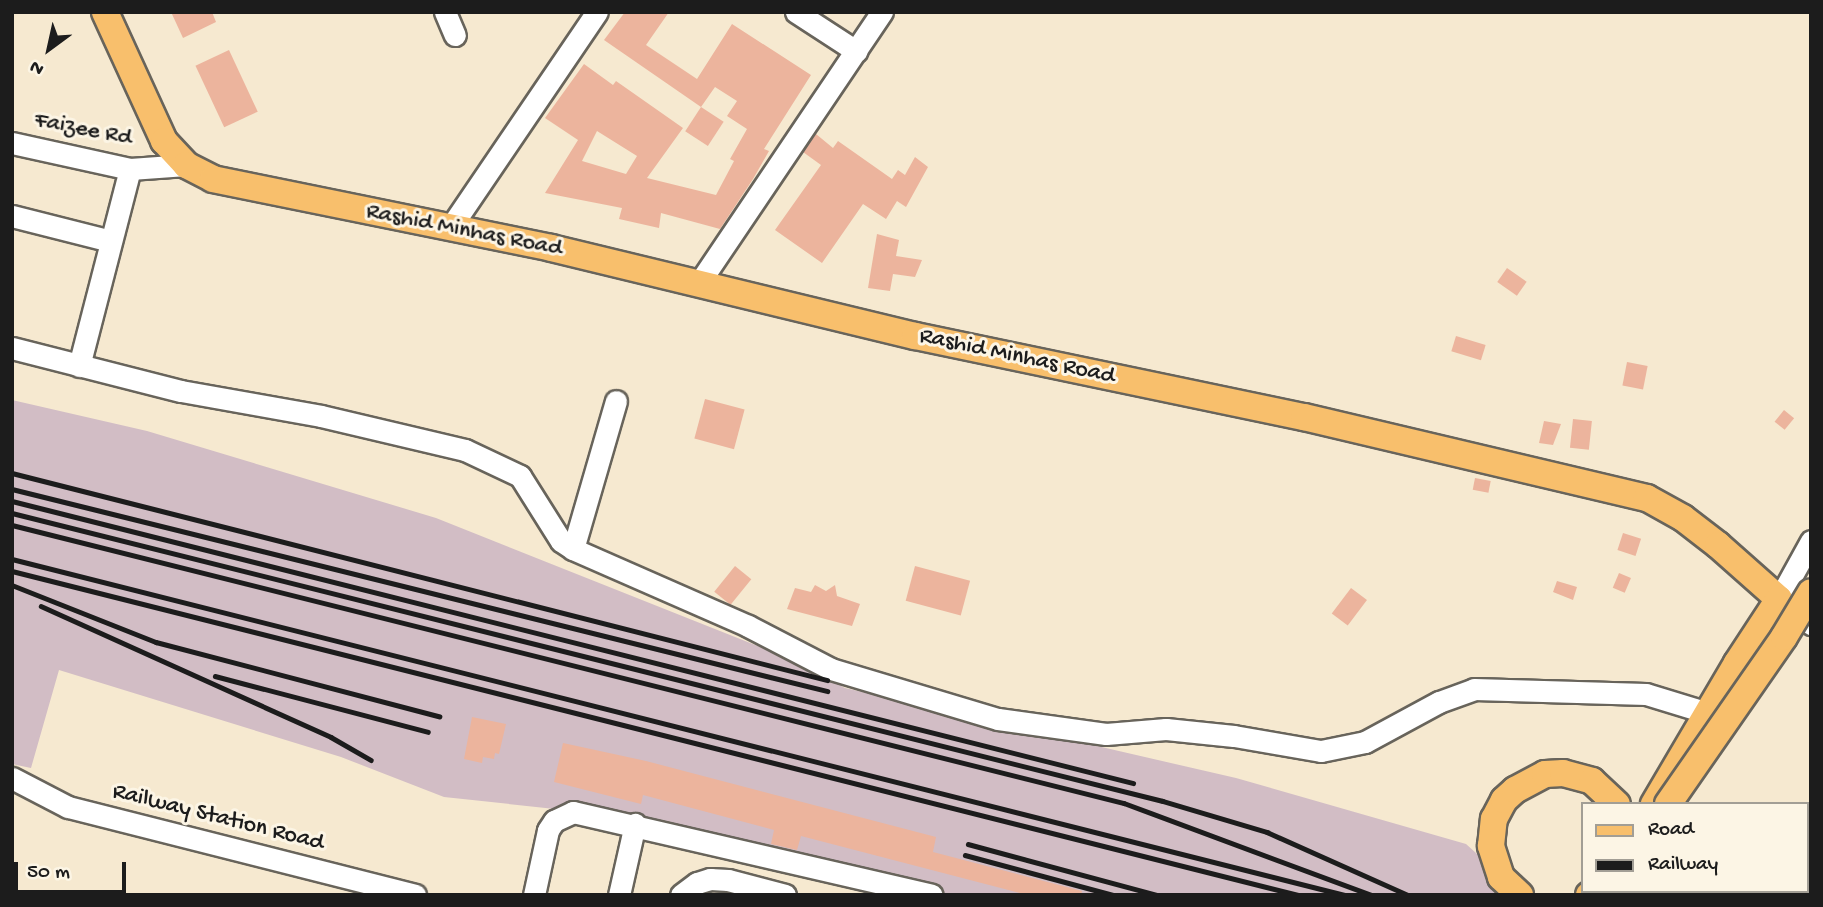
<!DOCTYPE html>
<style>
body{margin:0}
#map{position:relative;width:1823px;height:907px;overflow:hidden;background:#f6e9d0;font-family:"Gochi Hand",sans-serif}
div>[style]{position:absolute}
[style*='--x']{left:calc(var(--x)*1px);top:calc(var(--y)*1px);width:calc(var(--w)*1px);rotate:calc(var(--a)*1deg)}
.industrial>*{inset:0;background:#d2bdc5}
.building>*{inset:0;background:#ecb49d;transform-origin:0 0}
.roads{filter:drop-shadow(2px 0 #68645b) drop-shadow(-2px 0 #68645b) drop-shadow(0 2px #68645b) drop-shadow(0 -2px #68645b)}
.minor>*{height:21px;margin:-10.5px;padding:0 10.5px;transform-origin:10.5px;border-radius:10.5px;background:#fff}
.major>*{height:26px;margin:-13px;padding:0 13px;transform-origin:13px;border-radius:13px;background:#f8bf6c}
.rail>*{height:4.5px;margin:-2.25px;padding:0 2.25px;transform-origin:2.25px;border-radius:2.25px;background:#1c1c1c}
.bridges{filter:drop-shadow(2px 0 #68645b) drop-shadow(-2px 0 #68645b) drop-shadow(0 2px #68645b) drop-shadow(0 -2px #68645b)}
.major-bridge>*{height:26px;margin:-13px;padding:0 13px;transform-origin:13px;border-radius:13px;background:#f8bf6c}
span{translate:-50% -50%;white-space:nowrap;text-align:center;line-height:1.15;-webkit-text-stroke:6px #fcf5e5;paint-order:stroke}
.street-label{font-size:24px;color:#1c1c1c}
.frame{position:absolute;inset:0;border:14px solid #1c1c1c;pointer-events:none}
.legend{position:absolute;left:1581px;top:802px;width:228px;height:91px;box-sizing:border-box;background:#fcf5e5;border:2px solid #a29e95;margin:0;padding:9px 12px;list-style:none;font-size:21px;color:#1c1c1c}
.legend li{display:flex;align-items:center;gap:14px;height:35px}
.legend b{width:35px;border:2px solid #a29e95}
.north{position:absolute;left:14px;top:14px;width:70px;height:70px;-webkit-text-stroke:5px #fcf5e5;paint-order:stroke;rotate:213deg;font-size:19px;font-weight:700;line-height:28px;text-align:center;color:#1c1c1c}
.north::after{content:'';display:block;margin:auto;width:24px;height:32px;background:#1c1c1c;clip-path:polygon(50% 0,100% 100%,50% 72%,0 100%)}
.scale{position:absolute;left:14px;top:862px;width:112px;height:32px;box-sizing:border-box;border:4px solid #1c1c1c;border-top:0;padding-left:9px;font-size:21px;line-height:24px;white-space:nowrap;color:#1c1c1c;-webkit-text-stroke:5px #fcf5e5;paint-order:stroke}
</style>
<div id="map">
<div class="industrial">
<i style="clip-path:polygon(12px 400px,147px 431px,436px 518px,793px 660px,845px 688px,1236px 778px,1466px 844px,1486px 862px,1511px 895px,948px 895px,667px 821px,444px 797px,341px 757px,59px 670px,31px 768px,12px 764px)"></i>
</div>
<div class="building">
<i style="clip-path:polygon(171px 12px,212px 12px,216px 22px,183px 38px)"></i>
<i style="clip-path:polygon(evenodd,625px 12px,669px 12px,646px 45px,697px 79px,732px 24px,811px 75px,764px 149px,769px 151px,753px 179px,720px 229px,661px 213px,659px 228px,619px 219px,622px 208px,545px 193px,578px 140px,545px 118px,584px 64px,613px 85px,616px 81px,683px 128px,647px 178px,716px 195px,734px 161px,730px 159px,747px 129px,727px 116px,737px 101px,715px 87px,701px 107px,604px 40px,625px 12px,597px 131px,637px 156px,626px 174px,582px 161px,597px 131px)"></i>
<i style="left:229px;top:50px;width:68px;height:37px;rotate:65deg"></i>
<i style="left:701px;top:107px;width:27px;height:29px;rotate:33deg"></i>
<i style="clip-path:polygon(816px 134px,833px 148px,838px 141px,892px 179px,898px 170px,905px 175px,915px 157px,928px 167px,906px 207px,897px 201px,886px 219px,863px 204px,822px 263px,775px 230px,821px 165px,803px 152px)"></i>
<i style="clip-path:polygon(877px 234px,899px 240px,896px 256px,922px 260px,915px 277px,893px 274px,890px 291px,868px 288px)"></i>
<i style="left:1507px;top:268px;width:24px;height:17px;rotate:35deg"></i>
<i style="left:1456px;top:336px;width:31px;height:16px;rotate:17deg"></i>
<i style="left:1627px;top:362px;width:21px;height:24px;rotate:11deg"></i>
<i style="left:705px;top:399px;width:41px;height:41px;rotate:15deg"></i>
<i style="left:1784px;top:410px;width:13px;height:15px;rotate:39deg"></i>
<i style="left:1573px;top:419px;width:19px;height:29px;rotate:6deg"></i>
<i style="clip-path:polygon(1544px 421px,1561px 424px,1553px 445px,1539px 443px)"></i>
<i style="left:1475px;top:478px;width:16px;height:12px;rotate:11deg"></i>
<i style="left:1623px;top:533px;width:19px;height:18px;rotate:18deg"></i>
<i style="left:735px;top:566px;width:21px;height:33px;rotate:39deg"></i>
<i style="left:915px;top:566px;width:57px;height:36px;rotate:15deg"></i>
<i style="left:1619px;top:573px;width:13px;height:16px;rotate:23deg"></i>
<i style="clip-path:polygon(1557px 581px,1577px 587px,1573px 600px,1553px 592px)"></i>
<i style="clip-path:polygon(815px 585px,826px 591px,835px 585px,837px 596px,860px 604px,852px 626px,787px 609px,795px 588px,811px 592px)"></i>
<i style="left:1351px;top:588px;width:20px;height:32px;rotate:37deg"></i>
<i style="clip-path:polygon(472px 717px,506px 724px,499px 754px,495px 753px,494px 759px,483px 757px,482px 763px,464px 759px)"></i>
<i style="clip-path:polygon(563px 743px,646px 761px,936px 837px,933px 852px,1082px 891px,1081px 895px,1028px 895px,801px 836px,797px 850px,771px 844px,774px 830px,643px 795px,641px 804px,554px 782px)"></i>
</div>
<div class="roads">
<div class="minor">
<i style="--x:445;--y:12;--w:25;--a:67"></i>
<i style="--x:796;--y:12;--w:72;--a:33"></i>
<i style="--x:12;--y:143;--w:121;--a:12.4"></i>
<i style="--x:130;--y:169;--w:56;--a:-4.1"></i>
<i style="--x:12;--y:216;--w:102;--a:14.2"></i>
<i style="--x:450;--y:228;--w:261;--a:-55.8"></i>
<i style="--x:699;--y:283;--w:327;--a:-56"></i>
<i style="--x:12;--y:348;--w:174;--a:14.3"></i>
<i style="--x:181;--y:391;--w:142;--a:10.1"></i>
<i style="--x:321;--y:416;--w:148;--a:13.3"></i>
<i style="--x:465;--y:450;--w:61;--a:25.3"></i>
<i style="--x:520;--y:476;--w:77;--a:57.8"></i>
<i style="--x:561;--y:541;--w:14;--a:34"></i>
<i style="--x:573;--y:549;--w:191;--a:23.7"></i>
<i style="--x:748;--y:626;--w:93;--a:27.4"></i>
<i style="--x:831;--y:669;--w:174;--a:16.7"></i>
<i style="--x:998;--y:719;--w:109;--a:7.9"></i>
<i style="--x:1106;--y:734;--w:60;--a:-4.8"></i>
<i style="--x:1166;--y:729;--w:68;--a:5.9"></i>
<i style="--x:1234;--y:736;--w:88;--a:9.8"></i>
<i style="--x:1321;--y:751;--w:45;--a:-11.6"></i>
<i style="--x:1365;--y:742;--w:84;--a:-28.4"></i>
<i style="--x:1439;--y:702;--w:37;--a:-20"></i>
<i style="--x:1474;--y:689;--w:172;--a:1.7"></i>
<i style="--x:1646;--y:694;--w:65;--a:17"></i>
<i style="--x:79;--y:366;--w:203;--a:-75.5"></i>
<i style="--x:1811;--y:541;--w:66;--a:118.9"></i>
<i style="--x:1779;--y:599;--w:41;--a:38"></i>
<i style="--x:573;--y:549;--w:154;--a:-73.8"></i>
<i style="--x:12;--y:778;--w:63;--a:27.4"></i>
<i style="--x:68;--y:807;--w:358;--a:14.2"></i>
<i style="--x:534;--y:895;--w:66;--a:-77.8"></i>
<i style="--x:548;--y:830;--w:11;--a:-56"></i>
<i style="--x:554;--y:821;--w:21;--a:-25"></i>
<i style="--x:573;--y:812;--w:368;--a:13"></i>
<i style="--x:619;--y:895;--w:73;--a:-77.3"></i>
<i style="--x:681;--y:895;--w:20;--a:-37"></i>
<i style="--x:697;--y:883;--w:14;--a:-17"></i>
<i style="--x:710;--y:879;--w:18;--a:3"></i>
<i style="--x:728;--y:880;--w:59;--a:14.7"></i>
</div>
<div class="major">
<i style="--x:105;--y:12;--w:142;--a:65.4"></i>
<i style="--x:164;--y:141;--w:33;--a:47"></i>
<i style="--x:186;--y:165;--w:30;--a:27"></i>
<i style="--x:213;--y:179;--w:345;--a:11.5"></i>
<i style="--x:551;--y:248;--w:374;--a:13.6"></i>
<i style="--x:915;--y:336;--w:397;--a:11.8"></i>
<i style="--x:1304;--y:417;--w:352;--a:13.3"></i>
<i style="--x:1647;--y:498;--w:41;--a:29.1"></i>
<i style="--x:1683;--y:518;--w:44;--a:37.6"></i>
<i style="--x:1718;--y:545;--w:81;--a:41.5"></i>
<i style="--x:1779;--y:599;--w:77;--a:123.3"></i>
<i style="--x:1737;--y:663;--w:164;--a:120.5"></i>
<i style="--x:1520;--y:895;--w:26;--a:-137"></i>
<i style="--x:1501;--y:877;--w:33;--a:-108"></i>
<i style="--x:1491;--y:846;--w:27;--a:-84"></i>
<i style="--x:1494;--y:819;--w:21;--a:-62"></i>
<i style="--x:1504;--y:800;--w:15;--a:-42"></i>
<i style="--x:1515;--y:790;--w:34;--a:-28"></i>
<i style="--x:1545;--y:774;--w:18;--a:-3"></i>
<i style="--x:1563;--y:773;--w:30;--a:15"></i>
<i style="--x:1592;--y:781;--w:34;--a:43"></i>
<i style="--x:1589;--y:895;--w:7;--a:-34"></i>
<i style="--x:1628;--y:895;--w:4;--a:-63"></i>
</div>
</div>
<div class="rail">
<i style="--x:12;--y:473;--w:841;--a:14.25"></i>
<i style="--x:12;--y:489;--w:840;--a:13.92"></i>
<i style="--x:12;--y:501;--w:1156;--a:14.12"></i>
<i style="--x:12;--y:513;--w:1186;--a:14.05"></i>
<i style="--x:1163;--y:801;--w:109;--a:16.6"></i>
<i style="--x:1267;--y:832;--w:154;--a:24.1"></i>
<i style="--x:12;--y:525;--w:1146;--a:14.04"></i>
<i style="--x:1124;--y:803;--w:264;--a:20.4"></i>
<i style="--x:12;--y:559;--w:1375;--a:14.15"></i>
<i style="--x:12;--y:571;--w:1326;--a:14.14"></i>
<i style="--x:12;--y:585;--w:155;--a:21.6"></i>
<i style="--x:156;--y:642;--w:293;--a:14.7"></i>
<i style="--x:41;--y:606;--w:318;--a:24.3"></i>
<i style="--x:331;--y:737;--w:46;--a:29.9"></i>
<i style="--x:215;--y:676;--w:220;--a:14.7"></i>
<i style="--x:968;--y:844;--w:196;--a:15.1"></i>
<i style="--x:965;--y:855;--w:153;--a:15.1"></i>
</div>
<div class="bridges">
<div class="major-bridge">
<i style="--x:1668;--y:804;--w:203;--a:-55.2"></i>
<i style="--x:1784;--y:637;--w:52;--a:-59"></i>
</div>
</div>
<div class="street-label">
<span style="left:83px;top:130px;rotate:11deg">Faizee Rd</span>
<span style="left:464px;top:231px;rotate:11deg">Rashid Minhas Road</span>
<span style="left:1017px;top:357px;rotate:12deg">Rashid Minhas Road</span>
<span style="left:218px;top:818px;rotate:14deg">Railway Station Road</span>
</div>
<div class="frame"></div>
<ul class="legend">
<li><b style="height:9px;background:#f8bf6c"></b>Road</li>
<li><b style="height:9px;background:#1c1c1c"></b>Railway</li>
</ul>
<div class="north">N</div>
<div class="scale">50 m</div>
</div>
